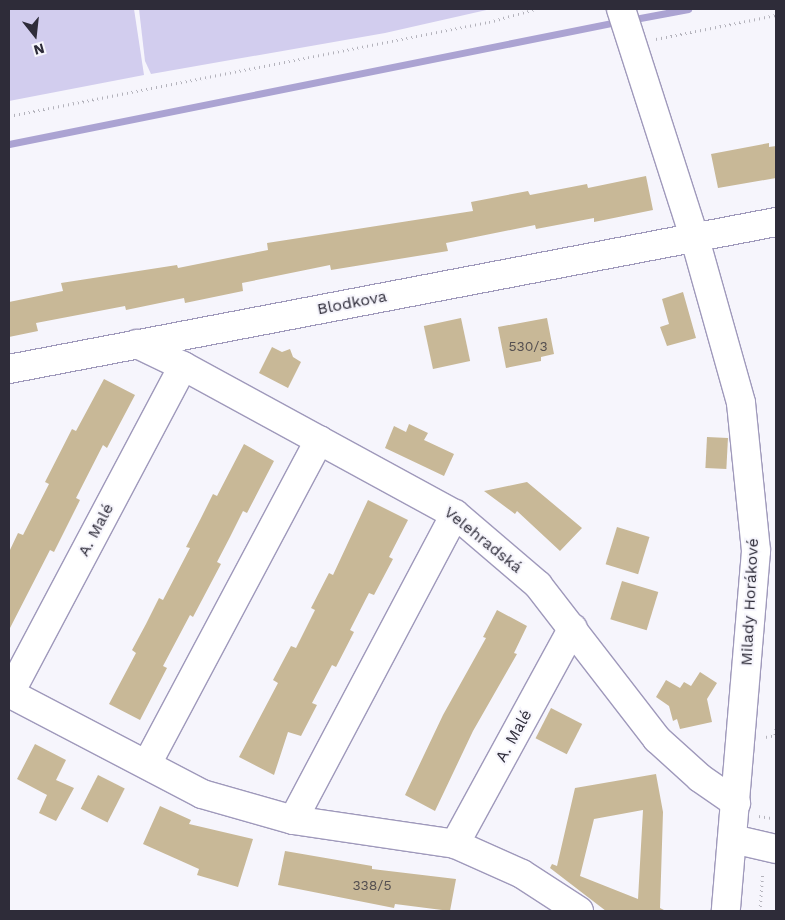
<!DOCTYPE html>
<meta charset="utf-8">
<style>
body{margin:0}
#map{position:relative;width:785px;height:920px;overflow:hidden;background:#f6f5fc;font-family:"Work Sans",sans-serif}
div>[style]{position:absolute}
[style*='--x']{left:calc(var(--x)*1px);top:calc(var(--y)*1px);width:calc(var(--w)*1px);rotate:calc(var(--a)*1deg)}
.green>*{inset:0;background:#d2cdee}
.stream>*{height:7px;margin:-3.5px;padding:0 3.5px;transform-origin:3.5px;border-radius:3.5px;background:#aba3d2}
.building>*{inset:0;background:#c8b897;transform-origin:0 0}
.path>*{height:3px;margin-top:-1.5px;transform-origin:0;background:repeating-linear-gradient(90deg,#b4b3bc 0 1px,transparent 0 5px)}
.roads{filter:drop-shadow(1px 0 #9f99bb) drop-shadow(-1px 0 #9f99bb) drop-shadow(0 1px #9f99bb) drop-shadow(0 -1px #9f99bb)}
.minor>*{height:28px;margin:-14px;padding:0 14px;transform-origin:14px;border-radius:14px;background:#fff}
span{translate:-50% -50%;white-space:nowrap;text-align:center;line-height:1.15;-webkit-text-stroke:4px #f6f5fc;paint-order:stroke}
.number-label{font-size:14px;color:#544f50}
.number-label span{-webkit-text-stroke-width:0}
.street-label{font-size:16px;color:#2e2c39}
.frame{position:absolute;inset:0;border:10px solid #2e2c39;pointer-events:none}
.north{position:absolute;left:10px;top:10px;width:50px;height:50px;-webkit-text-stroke:4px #f6f5fc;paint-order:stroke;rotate:164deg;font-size:14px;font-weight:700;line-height:20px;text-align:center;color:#2e2c39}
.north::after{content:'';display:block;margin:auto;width:18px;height:22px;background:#2e2c39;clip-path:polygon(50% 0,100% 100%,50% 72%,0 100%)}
</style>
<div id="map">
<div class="green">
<i style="clip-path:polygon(9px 9px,134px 9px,144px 75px,9px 101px)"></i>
<i style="clip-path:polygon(139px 9px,491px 9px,385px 33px,151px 74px,145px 61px)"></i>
</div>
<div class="stream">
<i style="--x:640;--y:18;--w:49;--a:-10.6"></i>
<i style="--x:9;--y:144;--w:614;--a:-11.36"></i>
</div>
<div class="building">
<i style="clip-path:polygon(769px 143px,769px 147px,776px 146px,776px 178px,718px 188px,711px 154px)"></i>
<i style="clip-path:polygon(646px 176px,653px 210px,594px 222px,594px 218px,536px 229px,535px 225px,446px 243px,448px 251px,331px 270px,330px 265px,242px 283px,243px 291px,185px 303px,184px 298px,126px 310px,125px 306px,36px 323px,38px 331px,9px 337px,9px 302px,63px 291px,61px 283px,177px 265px,178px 268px,268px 250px,267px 243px,473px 211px,471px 202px,528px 191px,530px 195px,587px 184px,588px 188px)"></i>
<i style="clip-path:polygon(683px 292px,696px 338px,667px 346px,660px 327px,669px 324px,662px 299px)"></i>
<i style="left:461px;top:318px;width:44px;height:38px;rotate:78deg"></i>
<i style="clip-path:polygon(547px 318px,554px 354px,541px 357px,541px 361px,506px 368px,498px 327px)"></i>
<i style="clip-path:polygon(272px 347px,282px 352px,290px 349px,293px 357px,301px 362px,288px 388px,259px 373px)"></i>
<i style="clip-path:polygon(104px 379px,135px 395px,107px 448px,103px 445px,76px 498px,80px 500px,54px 552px,50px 550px,9px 630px,9px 552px,18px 533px,23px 535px,49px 484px,45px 482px,72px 429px,76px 431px)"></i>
<i style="clip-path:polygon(409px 424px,428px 433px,424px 440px,454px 454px,444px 476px,385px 448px,394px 426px,406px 432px)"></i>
<i style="left:707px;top:437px;width:21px;height:31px;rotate:3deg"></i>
<i style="clip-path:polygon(244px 444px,274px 461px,247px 513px,243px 511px,230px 537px,217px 562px,221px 564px,193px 617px,190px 615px,163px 666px,167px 668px,140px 720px,109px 704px,136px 653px,132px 650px,146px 624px,159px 598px,163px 600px,190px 548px,186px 547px,200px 520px,213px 494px,217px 496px)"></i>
<i style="clip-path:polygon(527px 482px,582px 528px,560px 551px,517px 511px,515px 514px,484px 491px)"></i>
<i style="clip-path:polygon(368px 500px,408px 520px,389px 557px,393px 559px,374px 595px,369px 593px,350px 630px,354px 632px,336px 667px,332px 665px,312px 703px,317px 705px,301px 736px,288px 732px,274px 775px,239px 757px,278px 683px,273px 680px,291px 646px,296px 648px,315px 610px,311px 608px,329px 573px,333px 575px)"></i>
<i style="left:617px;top:527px;width:34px;height:39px;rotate:17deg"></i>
<i style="left:622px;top:581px;width:38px;height:40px;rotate:17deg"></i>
<i style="clip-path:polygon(497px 610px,527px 626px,514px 653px,517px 654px,473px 731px,435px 811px,405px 795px,443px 715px,486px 638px,483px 637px)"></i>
<i style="clip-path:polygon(700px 672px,717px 683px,707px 699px,712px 722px,680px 729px,677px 719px,673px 721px,669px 706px,656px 697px,666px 680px,680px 688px,684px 682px,691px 686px)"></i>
<i style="left:551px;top:708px;width:35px;height:34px;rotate:27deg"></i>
<i style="clip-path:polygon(35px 744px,66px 760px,56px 780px,74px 788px,56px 821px,39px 813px,47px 795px,17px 779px)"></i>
<i style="clip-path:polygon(evenodd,656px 774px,663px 812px,660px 908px,666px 911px,606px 911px,550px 868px,552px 864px,557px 866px,575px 788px,656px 774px,643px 810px,638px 899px,580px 876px,594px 819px,643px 810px)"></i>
<i style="left:98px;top:775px;width:30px;height:38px;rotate:27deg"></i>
<i style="clip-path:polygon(160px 806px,191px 820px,189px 824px,253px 839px,238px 887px,197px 875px,199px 869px,143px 844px)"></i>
<i style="clip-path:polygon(285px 851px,372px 866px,372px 869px,456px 879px,450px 911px,395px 904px,394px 908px,278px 885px)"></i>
</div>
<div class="path">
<i style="--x:656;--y:39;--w:122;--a:-11.3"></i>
<i style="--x:9;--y:116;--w:489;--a:-11.1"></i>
<i style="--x:489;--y:22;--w:49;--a:-15.5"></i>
<i style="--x:766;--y:737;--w:9;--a:-13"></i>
<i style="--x:775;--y:735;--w:7;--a:-82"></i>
<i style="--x:759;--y:816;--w:12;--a:9"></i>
<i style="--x:760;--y:911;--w:39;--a:-86"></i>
</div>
<div class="roads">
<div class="minor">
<i style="--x:621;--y:9;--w:242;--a:72.2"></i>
<i style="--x:695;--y:239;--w:170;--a:74.3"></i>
<i style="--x:741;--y:403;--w:149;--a:84.2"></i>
<i style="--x:756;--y:551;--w:361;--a:94.8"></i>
<i style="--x:137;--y:344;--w:51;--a:25.6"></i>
<i style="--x:183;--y:366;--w:310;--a:28.6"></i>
<i style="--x:455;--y:514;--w:109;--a:40.5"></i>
<i style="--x:538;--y:585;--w:195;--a:52.3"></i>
<i style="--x:657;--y:739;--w:58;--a:42.2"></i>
<i style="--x:700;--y:778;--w:44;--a:34.8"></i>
<i style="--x:9;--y:369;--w:781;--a:-10.85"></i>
<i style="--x:9;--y:693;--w:218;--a:27.6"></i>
<i style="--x:202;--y:794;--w:95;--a:15.9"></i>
<i style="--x:293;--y:820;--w:164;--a:8.4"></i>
<i style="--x:455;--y:844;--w:73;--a:24.1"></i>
<i style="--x:522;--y:874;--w:68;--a:33"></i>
<i style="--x:10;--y:693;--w:370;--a:-62.1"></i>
<i style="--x:147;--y:764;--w:367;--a:-62"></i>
<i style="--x:293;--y:820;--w:346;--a:-62.1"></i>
<i style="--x:733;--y:839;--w:44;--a:13.1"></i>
<i style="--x:455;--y:844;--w:246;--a:-61.4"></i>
</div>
</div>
<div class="number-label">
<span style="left:528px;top:346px">530/3</span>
<span style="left:372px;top:885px">338/5</span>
</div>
<div class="street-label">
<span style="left:352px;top:303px;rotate:-11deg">Blodkova</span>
<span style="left:96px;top:530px;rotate:-62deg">A. Malé</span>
<span style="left:483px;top:540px;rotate:39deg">Velehradská</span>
<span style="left:750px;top:602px;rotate:-87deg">Milady Horákové</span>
<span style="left:514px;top:736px;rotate:-61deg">A. Malé</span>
</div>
<div class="frame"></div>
<div class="north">N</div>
</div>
